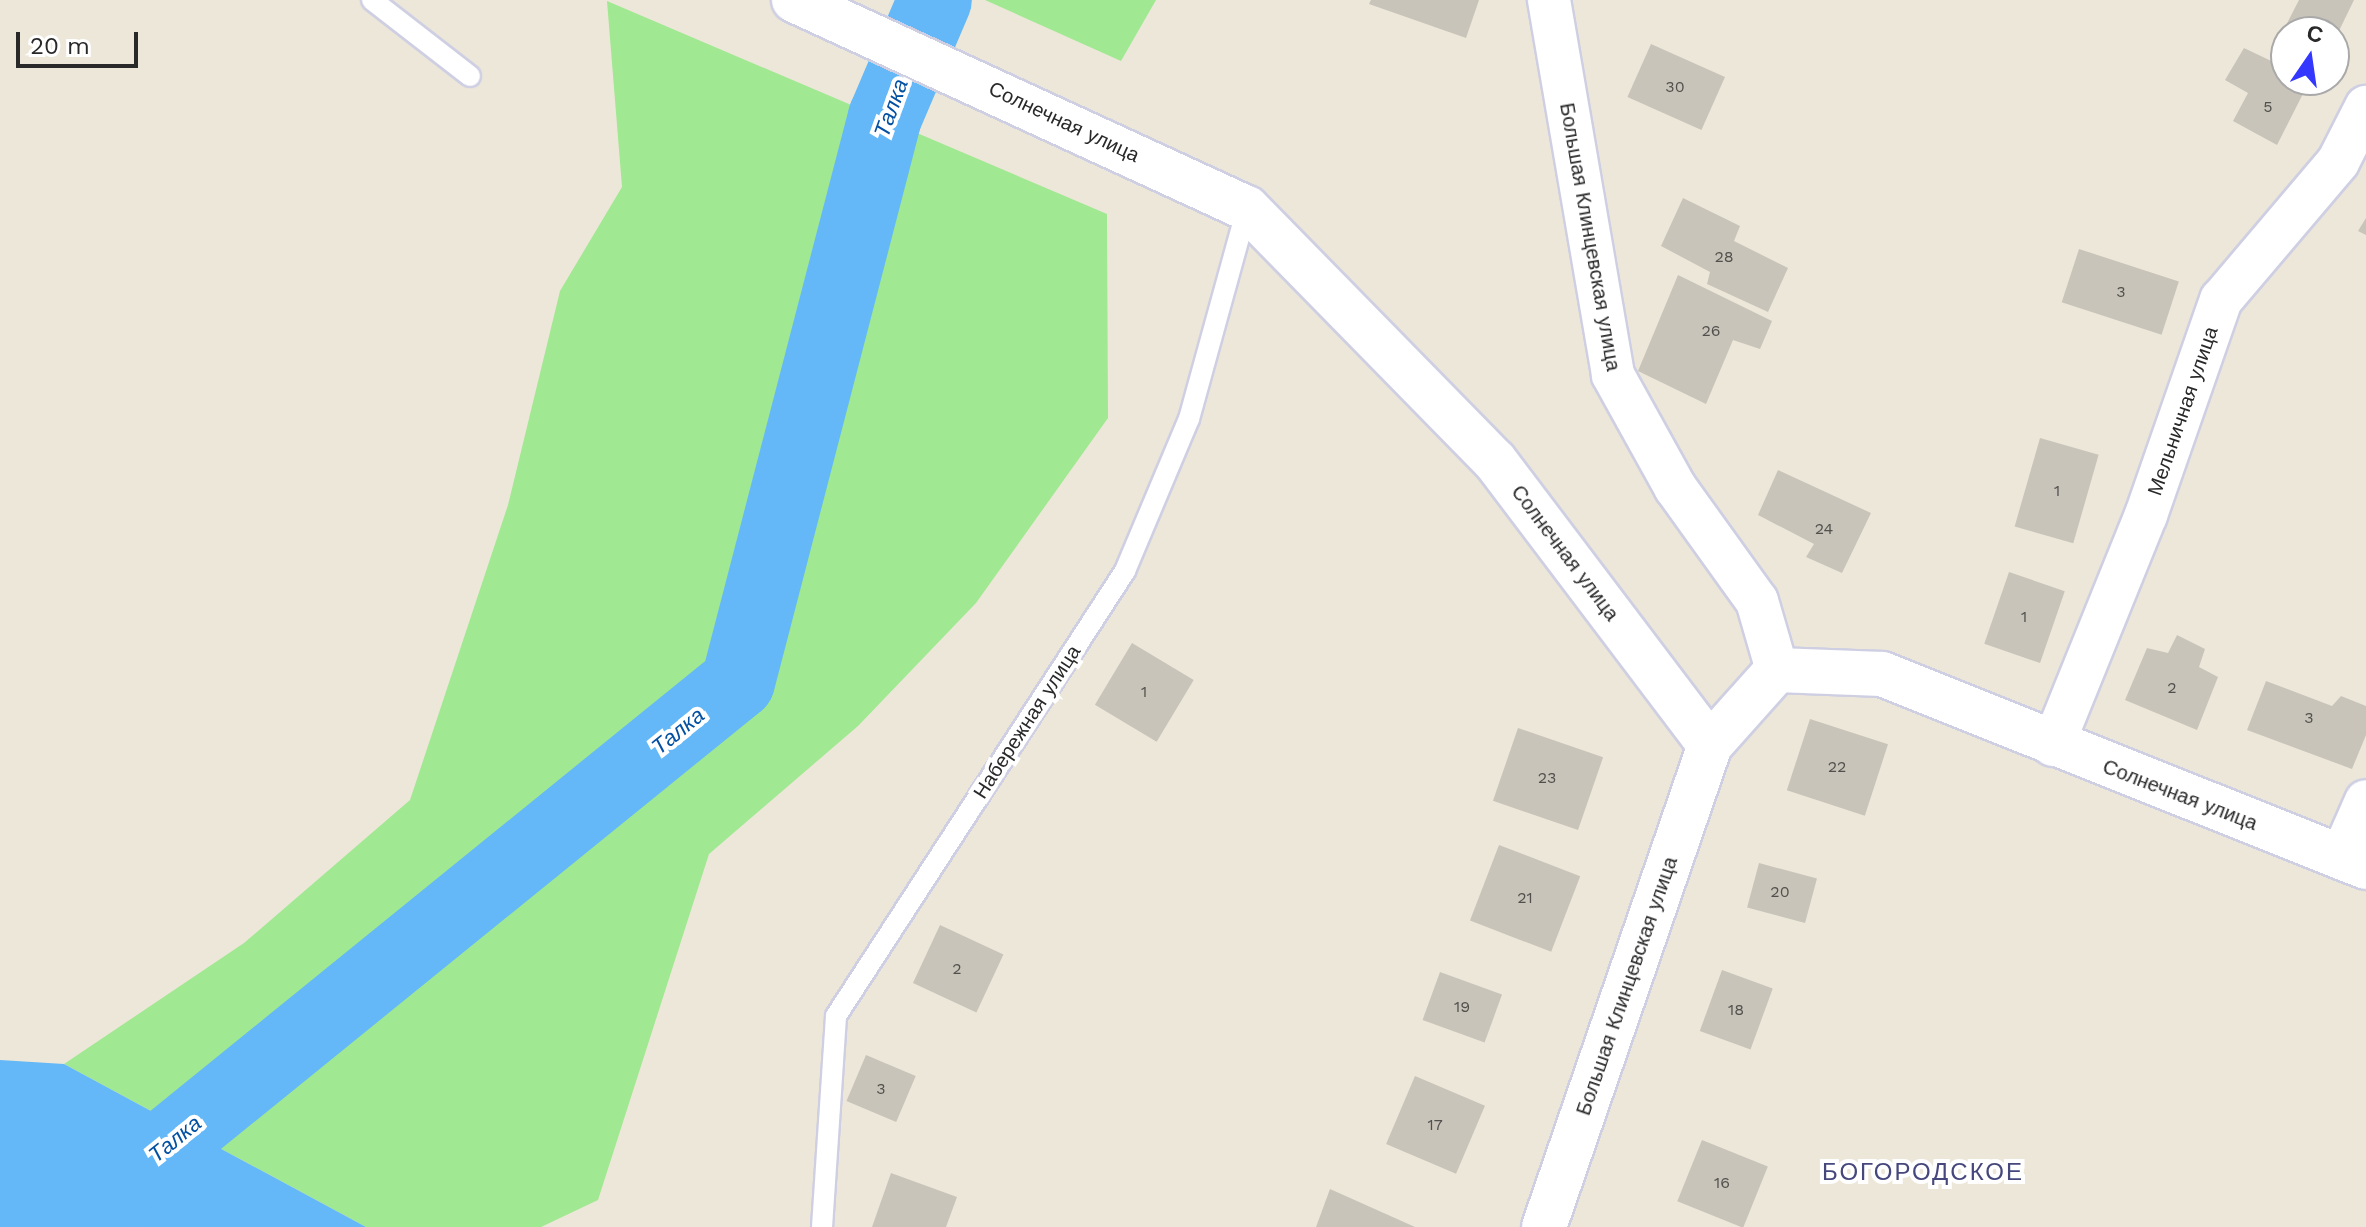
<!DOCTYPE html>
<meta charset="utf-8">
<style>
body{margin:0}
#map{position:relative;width:2366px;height:1227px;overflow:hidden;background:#ede7d9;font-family:"Work Sans",sans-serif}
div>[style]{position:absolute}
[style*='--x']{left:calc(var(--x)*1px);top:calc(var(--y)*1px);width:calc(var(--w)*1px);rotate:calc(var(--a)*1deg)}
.green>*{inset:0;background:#a0e891}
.water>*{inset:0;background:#64b8f7}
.river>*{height:74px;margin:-37px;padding:0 37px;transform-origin:37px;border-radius:37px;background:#64b8f7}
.building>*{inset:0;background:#c8c4b9;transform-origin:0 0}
.roads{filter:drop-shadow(2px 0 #cfcfe3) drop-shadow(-2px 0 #cfcfe3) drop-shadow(0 2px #cfcfe3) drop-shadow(0 -2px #cfcfe3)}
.lane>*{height:20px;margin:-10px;padding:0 10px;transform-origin:10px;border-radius:10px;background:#fff}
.street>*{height:42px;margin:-21px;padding:0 21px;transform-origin:21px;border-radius:21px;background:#fff}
.secondary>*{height:44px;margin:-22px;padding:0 22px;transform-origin:22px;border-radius:22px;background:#fff}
span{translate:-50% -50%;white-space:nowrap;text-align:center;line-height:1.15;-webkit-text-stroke:8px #fff;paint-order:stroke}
.number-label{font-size:16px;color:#51504d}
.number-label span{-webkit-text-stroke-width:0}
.street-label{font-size:20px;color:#292929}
.water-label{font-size:22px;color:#0451a2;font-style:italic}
.quarter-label{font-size:24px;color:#46477d;letter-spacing:2px}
.north{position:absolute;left:2270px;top:16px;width:80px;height:80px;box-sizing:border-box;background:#fff;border:2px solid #a9a9a9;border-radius:50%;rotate:13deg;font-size:22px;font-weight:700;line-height:32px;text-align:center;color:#292929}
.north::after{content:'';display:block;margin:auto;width:28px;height:36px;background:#3438ff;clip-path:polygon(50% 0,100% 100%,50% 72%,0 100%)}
.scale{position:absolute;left:16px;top:32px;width:122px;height:36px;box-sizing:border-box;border:4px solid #292929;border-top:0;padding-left:10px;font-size:24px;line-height:28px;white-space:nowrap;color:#292929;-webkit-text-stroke:6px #fff;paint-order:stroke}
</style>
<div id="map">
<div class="green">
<i style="clip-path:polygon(985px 0,1156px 0,1121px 61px)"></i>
<i style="clip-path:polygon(607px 1px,1107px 214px,1108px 418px,976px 603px,858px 726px,709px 854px,598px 1200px,541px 1227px,366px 1227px,64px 1064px,244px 943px,410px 800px,508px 505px,560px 291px,622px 187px)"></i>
</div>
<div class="water">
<i style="clip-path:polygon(0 1060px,64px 1064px,366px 1227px,0 1227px)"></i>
</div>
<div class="river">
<i style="--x:66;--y:1227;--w:865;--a:-39.04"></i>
<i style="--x:738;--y:682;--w:584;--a:-75.42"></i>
<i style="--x:885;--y:117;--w:127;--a:-66.9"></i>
</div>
<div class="building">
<i style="clip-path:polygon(1371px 0,1479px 0,1466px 38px,1369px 4px)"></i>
<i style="clip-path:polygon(2299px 0,2354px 0,2334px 41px,2334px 32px,2282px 33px)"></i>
<i style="left:1651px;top:44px;width:81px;height:58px;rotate:24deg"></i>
<i style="clip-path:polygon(2244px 48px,2286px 68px,2286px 80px,2310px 80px,2277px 145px,2233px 121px,2248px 93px,2225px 80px)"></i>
<i style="clip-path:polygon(1683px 198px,1740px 226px,1734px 241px,1788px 268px,1768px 312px,1707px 284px,1710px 272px,1661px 246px)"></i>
<i style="clip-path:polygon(2366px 218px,2366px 235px,2358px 231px)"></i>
<i style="left:2079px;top:249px;width:105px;height:56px;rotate:18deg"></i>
<i style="clip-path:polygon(1678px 275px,1772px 321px,1760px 349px,1733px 340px,1706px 404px,1638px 371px)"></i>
<i style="left:2040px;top:438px;width:61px;height:92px;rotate:16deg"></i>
<i style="clip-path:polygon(1778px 470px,1871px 513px,1842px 573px,1806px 557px,1814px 544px,1758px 515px)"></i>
<i style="left:2009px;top:572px;width:59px;height:76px;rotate:19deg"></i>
<i style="clip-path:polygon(2177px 635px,2205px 649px,2199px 667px,2218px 677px,2197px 730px,2125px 700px,2147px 648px,2168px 653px)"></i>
<i style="left:1132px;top:643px;width:72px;height:72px;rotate:31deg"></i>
<i style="clip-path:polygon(2266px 681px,2332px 706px,2341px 696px,2366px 706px,2366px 735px,2352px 769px,2247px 730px)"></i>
<i style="left:1810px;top:719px;width:82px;height:75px;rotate:18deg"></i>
<i style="left:1518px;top:728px;width:90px;height:77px;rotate:19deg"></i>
<i style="left:1499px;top:845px;width:87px;height:81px;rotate:21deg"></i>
<i style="left:1759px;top:863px;width:60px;height:46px;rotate:15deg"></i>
<i style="left:940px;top:925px;width:70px;height:64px;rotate:25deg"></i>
<i style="left:1722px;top:970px;width:54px;height:65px;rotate:20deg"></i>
<i style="left:1440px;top:972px;width:66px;height:51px;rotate:20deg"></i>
<i style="left:866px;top:1055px;width:54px;height:50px;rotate:23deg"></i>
<i style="left:1415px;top:1076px;width:76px;height:74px;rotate:23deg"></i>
<i style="left:1702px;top:1140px;width:71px;height:66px;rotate:22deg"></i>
<i style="clip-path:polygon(891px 1173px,957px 1197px,946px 1227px,872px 1227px)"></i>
<i style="clip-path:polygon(1330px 1189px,1415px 1227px,1316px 1227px)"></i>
</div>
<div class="roads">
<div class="lane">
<i style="--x:372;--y:0;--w:124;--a:37.8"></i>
<i style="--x:822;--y:1227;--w:211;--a:-86.2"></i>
<i style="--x:836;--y:1016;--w:531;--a:-57"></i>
<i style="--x:1125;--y:571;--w:165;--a:-67.2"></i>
<i style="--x:1189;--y:419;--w:219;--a:-74.6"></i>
</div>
<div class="street">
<i style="--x:1549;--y:0;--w:380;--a:80.3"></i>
<i style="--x:1613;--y:375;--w:128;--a:61"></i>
<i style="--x:1675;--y:487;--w:140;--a:54.3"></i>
<i style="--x:1757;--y:601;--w:72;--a:73.8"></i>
<i style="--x:2053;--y:745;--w:248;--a:-68"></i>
<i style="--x:2146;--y:515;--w:228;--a:-70.8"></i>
<i style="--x:2221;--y:300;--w:181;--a:-49.7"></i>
<i style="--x:2338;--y:162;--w:62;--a:-63"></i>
<i style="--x:2341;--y:858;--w:62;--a:-66.3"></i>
</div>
<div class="secondary">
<i style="--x:794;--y:0;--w:498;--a:24.7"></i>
<i style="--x:1247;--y:208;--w:354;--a:45.6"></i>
<i style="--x:1495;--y:461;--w:356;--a:52.9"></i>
<i style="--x:1544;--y:1227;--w:510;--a:-71"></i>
<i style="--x:1710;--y:745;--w:101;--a:-48.2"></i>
<i style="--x:1777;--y:670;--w:105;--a:2.2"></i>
<i style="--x:1882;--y:674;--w:521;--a:21.74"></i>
</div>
</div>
<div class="number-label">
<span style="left:1675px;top:87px">30</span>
<span style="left:2268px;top:107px">5</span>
<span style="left:1724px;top:257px">28</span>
<span style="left:2121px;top:292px">3</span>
<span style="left:1711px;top:331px">26</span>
<span style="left:2057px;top:491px">1</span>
<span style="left:1824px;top:529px">24</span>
<span style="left:2024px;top:617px">1</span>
<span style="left:2172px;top:688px">2</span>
<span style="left:1144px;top:692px">1</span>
<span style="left:2309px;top:718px">3</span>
<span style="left:1837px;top:767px">22</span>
<span style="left:1547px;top:778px">23</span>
<span style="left:1780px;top:892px">20</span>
<span style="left:1525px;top:898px">21</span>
<span style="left:957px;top:969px">2</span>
<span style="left:1462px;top:1007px">19</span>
<span style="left:1736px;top:1010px">18</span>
<span style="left:881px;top:1089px">3</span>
<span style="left:1435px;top:1125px">17</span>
<span style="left:1722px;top:1183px">16</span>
</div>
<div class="street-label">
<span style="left:1064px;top:122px;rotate:25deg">Солнечная улица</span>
<span style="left:1590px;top:237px;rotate:80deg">Большая Клинцевская улица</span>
<span style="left:2183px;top:411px;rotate:-71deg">Мельничная улица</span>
<span style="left:1565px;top:553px;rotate:53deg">Солнечная улица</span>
<span style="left:1027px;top:722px;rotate:-57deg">Набережная улица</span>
<span style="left:2180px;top:795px;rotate:21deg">Солнечная улица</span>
<span style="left:1627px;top:986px;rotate:-71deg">Большая Клинцевская улица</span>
</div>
<div class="water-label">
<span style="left:891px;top:108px;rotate:-70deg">Талка</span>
<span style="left:678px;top:731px;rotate:-39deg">Талка</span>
<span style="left:175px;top:1139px;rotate:-39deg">Талка</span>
</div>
<div class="quarter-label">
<span style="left:1923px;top:1173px">БОГОРОДСКОЕ</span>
</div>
<div class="north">С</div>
<div class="scale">20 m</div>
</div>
